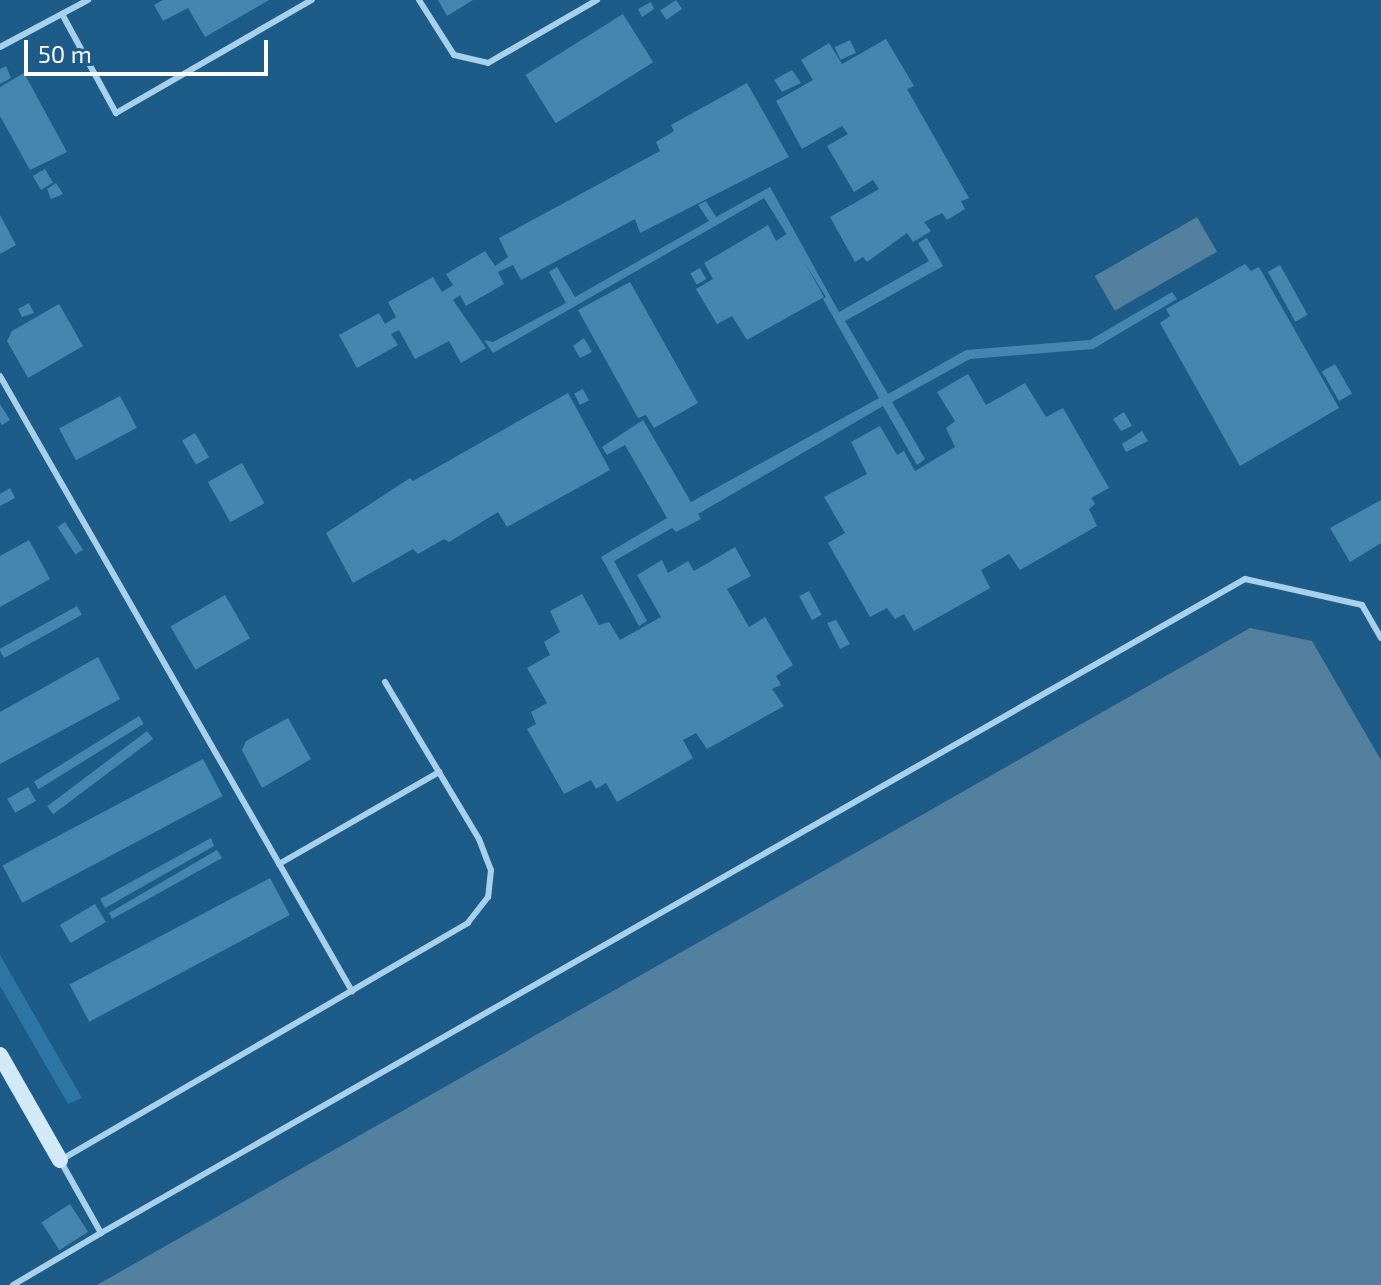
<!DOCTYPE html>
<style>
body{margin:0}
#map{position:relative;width:1381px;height:1285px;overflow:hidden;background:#1d5c88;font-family:"Exo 2",sans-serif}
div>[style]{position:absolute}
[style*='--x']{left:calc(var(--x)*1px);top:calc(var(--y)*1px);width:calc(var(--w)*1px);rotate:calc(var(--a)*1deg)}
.green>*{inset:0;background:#2d75a4}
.water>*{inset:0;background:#52809e;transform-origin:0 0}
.building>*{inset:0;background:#4586b0;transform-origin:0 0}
.lane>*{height:6px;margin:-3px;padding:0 3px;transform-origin:3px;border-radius:3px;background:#a6d0eb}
.secondary>*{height:16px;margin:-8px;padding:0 8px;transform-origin:8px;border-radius:8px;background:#d2e9f8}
span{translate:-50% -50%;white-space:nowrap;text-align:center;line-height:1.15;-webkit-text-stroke:6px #1d5c88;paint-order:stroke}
.scale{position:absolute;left:24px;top:40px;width:244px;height:36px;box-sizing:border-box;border:4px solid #fff;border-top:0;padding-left:10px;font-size:24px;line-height:28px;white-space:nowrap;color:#fff;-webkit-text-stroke:6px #1d5c88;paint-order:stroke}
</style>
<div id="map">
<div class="green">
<i style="clip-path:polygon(0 955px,82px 1098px,68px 1104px,0 986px)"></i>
</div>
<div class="water">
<i style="left:1197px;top:217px;width:40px;height:118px;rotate:60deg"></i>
<i style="clip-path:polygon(1250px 628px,1312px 641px,1381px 760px,1381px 1285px,97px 1285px)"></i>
</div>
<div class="building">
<i style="clip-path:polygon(163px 0,269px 0,205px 37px,188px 8px,163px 21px,154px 5px)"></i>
<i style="clip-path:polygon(438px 0,473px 0,447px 16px)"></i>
<i style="left:676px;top:0;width:11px;height:19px;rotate:56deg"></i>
<i style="clip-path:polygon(651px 2px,654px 9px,642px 17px,638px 9px)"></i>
<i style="left:623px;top:14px;width:57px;height:115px;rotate:58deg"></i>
<i style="clip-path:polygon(886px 39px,914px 86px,907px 89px,969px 198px,961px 201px,965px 209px,947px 220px,942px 213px,924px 222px,931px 231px,913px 242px,907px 233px,867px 262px,863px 257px,855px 262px,830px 217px,879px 189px,873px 180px,854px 192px,827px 146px,848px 134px,842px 126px,802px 149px,776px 101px,813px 80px,801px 60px,829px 43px,842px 64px)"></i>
<i style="left:850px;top:40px;width:14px;height:17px;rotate:65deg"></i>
<i style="clip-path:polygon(6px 66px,11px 78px,0 84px,0 69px)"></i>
<i style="clip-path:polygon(792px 70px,801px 83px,782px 92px,774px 80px)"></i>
<i style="clip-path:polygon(24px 73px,67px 152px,30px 170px,0 116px,0 87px)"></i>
<i style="clip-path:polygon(747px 83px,789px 157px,640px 233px,635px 219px,521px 280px,513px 265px,498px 272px,504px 284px,466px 306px,460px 295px,453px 300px,486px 348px,461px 363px,449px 341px,415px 359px,399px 330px,391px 334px,398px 345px,357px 368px,339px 335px,379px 313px,385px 324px,396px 317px,388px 302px,433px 277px,442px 292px,453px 285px,446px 274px,485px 251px,495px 266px,508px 257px,499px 238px,660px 151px,656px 142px,674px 131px,671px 125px)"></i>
<i style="left:45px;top:169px;width:16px;height:14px;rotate:60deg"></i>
<i style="clip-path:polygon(56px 183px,63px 194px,51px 199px,47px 189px)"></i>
<i style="clip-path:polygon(770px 187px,839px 312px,929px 261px,918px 243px,927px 238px,943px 266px,845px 321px,888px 394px,966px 350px,1090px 340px,1172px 292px,1177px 299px,1093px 349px,970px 359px,892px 402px,925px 459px,917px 465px,883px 406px,698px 514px,701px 519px,676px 532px,672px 528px,614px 561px,647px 621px,639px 626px,601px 557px,667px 518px,625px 445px,607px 455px,602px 447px,643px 420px,691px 502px,879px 398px,823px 299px,826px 297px,764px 198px,493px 353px,484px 340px,493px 342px,566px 303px,549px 272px,557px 267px,575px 297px,709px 221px,698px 205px,706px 201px,716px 217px)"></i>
<i style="clip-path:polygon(0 215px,16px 245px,0 254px)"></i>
<i style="clip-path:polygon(768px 225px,776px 241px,788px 233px,824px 297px,747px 340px,732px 316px,717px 324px,696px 289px,713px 279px,704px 263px)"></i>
<i style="clip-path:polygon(1245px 264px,1251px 271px,1259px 267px,1339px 408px,1240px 466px,1160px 323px,1170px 316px,1166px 309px)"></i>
<i style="left:1280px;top:265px;width:57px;height:14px;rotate:61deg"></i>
<i style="left:700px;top:268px;width:13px;height:11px;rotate:61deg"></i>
<i style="clip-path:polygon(630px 282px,698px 403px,654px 428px,646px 415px,638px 418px,578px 310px)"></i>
<i style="clip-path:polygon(29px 303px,34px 313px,22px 317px,18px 309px)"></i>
<i style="clip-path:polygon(59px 304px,83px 346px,28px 378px,7px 341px,12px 331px)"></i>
<i style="clip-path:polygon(584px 338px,592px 352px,580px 358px,573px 346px)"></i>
<i style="left:1335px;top:364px;width:34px;height:15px;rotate:60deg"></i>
<i style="clip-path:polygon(968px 374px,986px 405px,1025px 383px,1046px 417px,1063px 408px,1109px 488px,1091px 498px,1095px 504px,1089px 509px,1097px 526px,1020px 570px,1009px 554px,981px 570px,990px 588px,914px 631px,904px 614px,895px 619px,887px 608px,870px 617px,828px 543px,845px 533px,824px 497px,867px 474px,851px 442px,880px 426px,897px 455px,904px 451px,915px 471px,955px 447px,946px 428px,955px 421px,937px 392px)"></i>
<i style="left:583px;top:389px;width:13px;height:10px;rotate:63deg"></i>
<i style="clip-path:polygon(568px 393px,610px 470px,507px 527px,498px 512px,449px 542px,444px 539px,418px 554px,413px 549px,353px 583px,326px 533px,410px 478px,413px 481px)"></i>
<i style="left:120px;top:396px;width:36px;height:69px;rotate:62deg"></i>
<i style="clip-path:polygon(0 404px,10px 420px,2px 425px,0 422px)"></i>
<i style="clip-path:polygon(1124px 412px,1132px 426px,1121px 431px,1113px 419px)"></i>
<i style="clip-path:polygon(1142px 431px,1148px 441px,1126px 452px,1122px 444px)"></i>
<i style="left:195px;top:433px;width:28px;height:15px;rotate:60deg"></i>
<i style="left:242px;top:463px;width:46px;height:39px;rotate:61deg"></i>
<i style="clip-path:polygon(10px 488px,15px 498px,0 506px,0 494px)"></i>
<i style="clip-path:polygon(1381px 500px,1381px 543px,1350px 562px,1330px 528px)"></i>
<i style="left:65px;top:522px;width:33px;height:9px;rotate:57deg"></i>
<i style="clip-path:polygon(29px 540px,50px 579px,0 607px,0 556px)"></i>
<i style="clip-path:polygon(735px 547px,751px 576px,727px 589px,749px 627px,765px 617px,793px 665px,776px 676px,781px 685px,772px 689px,784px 706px,707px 749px,696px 733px,683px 740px,693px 758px,617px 802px,606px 783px,596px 789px,591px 780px,564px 794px,527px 729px,536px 724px,531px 712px,547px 703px,527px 668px,550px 655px,544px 642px,560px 632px,550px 611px,582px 594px,599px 625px,609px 622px,620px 640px,661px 617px,637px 575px,662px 560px,668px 573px,688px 561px,694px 571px)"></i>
<i style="left:809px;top:591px;width:27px;height:11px;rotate:62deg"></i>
<i style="left:225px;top:595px;width:50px;height:63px;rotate:60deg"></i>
<i style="left:77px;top:606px;width:10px;height:89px;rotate:61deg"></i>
<i style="clip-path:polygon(836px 620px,850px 644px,840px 649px,827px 623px)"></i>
<i style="clip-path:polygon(98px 657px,120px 699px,0 764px,0 712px)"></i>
<i style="left:139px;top:716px;width:9px;height:124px;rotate:58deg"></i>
<i style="clip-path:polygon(288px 718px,311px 759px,262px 788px,242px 750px,246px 741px)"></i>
<i style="left:147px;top:731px;width:10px;height:125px;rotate:53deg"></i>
<i style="left:203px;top:759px;width:42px;height:227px;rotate:62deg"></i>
<i style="left:28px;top:787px;width:16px;height:24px;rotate:60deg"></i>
<i style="clip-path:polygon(211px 838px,214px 846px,105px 908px,100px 899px)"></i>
<i style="clip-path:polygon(217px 850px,222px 858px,112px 919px,109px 913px)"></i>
<i style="left:270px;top:878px;width:42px;height:227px;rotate:62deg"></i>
<i style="left:95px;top:904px;width:21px;height:41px;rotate:59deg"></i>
<i style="left:70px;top:1204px;width:33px;height:34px;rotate:57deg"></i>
</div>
<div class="lane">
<i style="--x:419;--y:0;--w:65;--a:57.5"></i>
<i style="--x:454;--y:55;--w:35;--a:13"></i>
<i style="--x:488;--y:63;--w:126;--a:-30"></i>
<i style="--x:62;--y:14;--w:113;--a:61.4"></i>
<i style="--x:116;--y:113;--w:226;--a:-30"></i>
<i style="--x:0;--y:47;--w:100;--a:-28.1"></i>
<i style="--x:0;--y:376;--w:709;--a:60.22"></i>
<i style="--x:385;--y:682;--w:183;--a:59.1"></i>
<i style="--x:479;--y:839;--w:33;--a:69"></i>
<i style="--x:491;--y:870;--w:27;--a:96"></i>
<i style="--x:488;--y:897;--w:33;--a:128"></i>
<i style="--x:468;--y:923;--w:472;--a:149.8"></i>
<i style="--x:60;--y:1160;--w:84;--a:60.7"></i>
<i style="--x:101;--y:1233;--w:1318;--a:-29.76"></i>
<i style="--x:1245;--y:579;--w:120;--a:12.5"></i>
<i style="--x:1362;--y:605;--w:38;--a:60"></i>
<i style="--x:279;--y:864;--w:185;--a:-29.9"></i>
<i style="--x:13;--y:1285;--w:102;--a:-30.6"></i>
</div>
<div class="secondary">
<i style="--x:0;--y:1055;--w:121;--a:60.3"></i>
</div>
<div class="scale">50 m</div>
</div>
